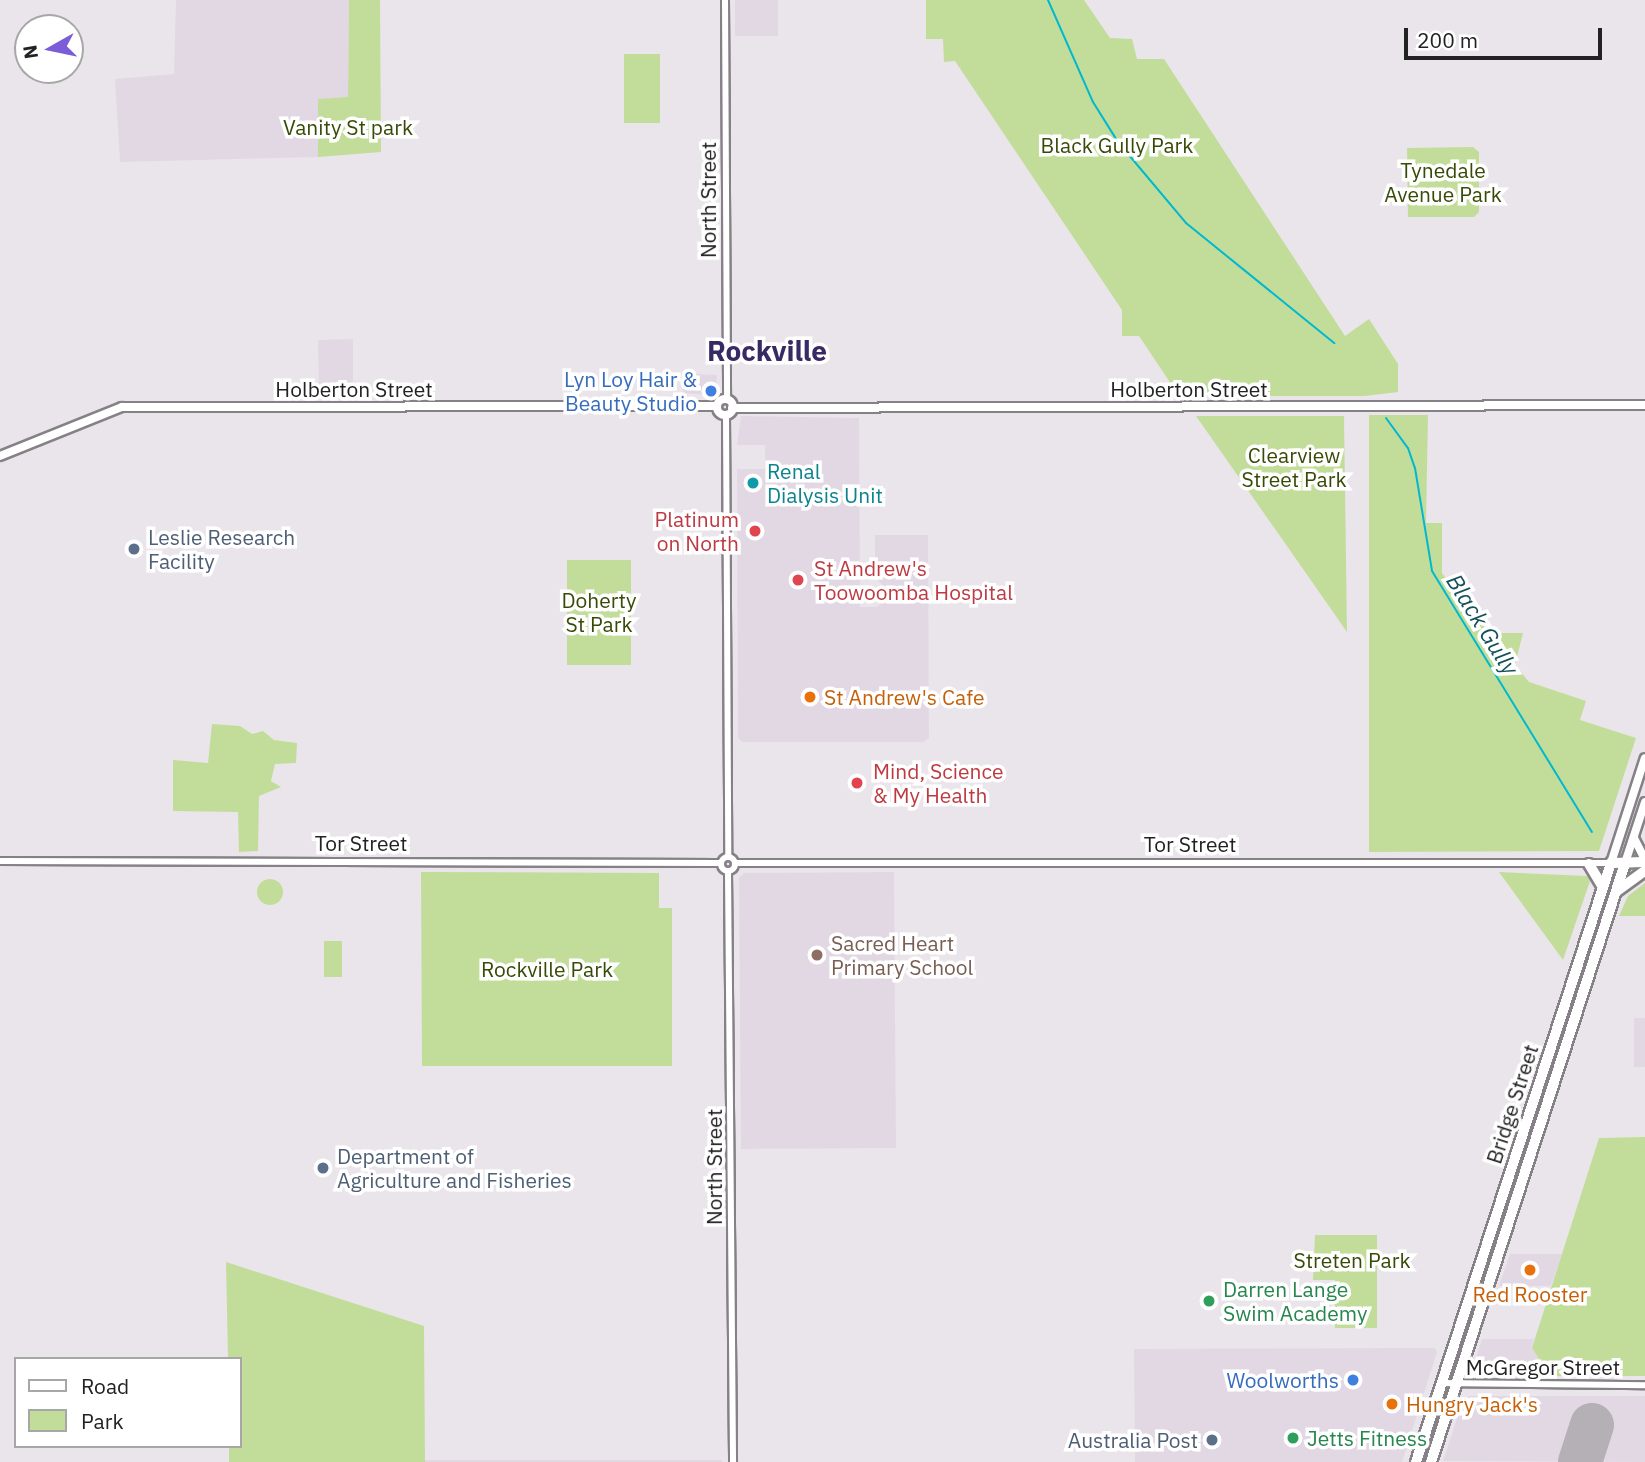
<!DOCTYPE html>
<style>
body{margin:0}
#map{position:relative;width:1645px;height:1462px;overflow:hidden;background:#eae5eb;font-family:"IBM Plex Sans",sans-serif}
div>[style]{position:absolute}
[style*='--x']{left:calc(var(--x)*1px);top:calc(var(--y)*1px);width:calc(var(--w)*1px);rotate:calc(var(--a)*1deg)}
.built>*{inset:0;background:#e2d8e4;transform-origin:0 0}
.green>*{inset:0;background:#c2dd9a;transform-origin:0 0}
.round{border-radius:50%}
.stream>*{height:2px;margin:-1px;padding:0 1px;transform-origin:1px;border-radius:1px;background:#00b8cf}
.runway>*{height:44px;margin:-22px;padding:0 22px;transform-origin:22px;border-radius:22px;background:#b4b0b5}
.roads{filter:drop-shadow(2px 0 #858186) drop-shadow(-2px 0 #858186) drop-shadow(0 2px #858186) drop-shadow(0 -2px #858186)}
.minor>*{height:6px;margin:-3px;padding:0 3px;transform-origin:3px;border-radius:3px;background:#fff}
.minor>.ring{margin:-3px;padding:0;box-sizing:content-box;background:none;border:6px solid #fff;border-radius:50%}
.major>*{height:8px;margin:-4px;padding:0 4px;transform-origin:4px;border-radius:4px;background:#fff}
.major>.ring{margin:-4px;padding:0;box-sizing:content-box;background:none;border:8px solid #fff;border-radius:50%}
.highway>*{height:10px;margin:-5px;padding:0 5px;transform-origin:5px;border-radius:5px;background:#fff}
.dots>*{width:19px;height:19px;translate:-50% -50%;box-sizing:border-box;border:4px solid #fff;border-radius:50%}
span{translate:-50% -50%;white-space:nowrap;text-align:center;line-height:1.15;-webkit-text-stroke:7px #fff;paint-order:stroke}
.park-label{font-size:21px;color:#374b07}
.street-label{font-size:21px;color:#232223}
.shop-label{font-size:21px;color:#366cbe}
.right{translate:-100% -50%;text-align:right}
.culture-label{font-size:21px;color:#0d838f}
.left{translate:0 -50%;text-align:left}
.health-label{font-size:21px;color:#be3a42}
.service-label{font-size:21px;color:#4e5e75}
.food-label{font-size:21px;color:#c56008}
.education-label{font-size:21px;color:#785e54}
.leisure-label{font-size:21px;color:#27864d}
.water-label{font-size:23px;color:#14515b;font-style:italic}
.district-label{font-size:28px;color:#372a65;font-weight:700}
.legend{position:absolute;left:14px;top:1357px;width:228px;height:91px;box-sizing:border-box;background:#fff;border:2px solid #a7a7a7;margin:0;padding:9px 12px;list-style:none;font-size:21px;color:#232223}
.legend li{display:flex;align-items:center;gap:14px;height:35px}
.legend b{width:35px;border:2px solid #a7a7a7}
.north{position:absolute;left:14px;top:14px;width:70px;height:70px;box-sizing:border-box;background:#fff;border:2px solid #a7a7a7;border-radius:50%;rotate:261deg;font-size:19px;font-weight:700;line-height:28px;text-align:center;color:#232223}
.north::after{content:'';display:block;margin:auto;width:24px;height:32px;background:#7a5dd7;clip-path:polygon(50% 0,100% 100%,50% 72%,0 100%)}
.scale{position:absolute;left:1404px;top:28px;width:198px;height:32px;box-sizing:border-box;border:4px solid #232223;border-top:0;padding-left:9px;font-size:21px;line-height:24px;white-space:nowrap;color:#232223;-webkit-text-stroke:5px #fff;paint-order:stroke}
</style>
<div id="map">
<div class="built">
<i style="clip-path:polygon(176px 0,349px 0,348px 98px,318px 99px,318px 157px,120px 162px,115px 79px,174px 74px)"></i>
<i style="left:735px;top:0;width:43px;height:36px"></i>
<i style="clip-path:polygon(353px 339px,353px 396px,322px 396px,319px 392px,318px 340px)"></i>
<i style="left:717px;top:375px;width:20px;height:33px;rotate:93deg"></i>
<i style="clip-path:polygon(741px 416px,859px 418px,860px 607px,877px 607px,886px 598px,886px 589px,875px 577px,875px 535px,928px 535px,929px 738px,924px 742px,742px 742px,738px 737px,737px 469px,765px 469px,765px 445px,737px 445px)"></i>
<i style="clip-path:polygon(894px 872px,896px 1148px,741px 1149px,739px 878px,744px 873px)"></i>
<i style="left:1634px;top:1018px;width:11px;height:49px"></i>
<i style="clip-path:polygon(1510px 1254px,1562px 1254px,1551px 1286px,1499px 1286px)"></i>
<i style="clip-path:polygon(1482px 1339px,1534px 1339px,1532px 1348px,1550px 1376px,1474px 1376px,1471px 1372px)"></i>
<i style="clip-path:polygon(1435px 1348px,1437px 1352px,1402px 1462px,1135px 1462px,1134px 1349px)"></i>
<i style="clip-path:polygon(1469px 1396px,1645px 1396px,1645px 1462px,1443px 1461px,1463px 1400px)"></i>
<i style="left:425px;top:1460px;width:297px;height:2px"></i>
</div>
<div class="green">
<i style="clip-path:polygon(349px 0,380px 0,381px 152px,318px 157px,318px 99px,348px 97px)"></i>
<i style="clip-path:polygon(926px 0,1084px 0,1110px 38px,1132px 39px,1137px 59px,1164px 59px,1345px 336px,1369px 319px,1398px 364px,1398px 392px,1365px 396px,1169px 396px,1169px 381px,1139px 336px,1122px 336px,1122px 310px,955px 61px,944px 62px,943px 39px,926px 39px)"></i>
<i style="left:624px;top:54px;width:36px;height:69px"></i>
<i style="clip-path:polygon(1473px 147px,1479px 152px,1479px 212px,1474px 217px,1408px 217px,1407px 148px)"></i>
<i style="clip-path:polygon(1369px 415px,1428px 415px,1426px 523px,1442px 523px,1442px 573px,1489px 633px,1523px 633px,1515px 665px,1529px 682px,1586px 701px,1580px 720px,1636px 738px,1599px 851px,1369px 852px)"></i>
<i style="clip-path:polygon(1196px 416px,1344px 416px,1347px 632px)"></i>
<i style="left:567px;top:560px;width:64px;height:105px"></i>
<i style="clip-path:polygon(212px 724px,240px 726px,252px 734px,263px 731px,274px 740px,297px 743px,296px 763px,275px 764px,271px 781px,281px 787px,259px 796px,258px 851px,239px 852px,238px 812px,173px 811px,173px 760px,208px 763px)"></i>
<i style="clip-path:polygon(421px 872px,659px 873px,659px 908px,672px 908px,672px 1066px,422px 1066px)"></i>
<i style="clip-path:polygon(1499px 872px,1587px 876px,1590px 881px,1563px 960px)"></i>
<i class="round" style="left:257px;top:879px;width:26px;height:26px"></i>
<i style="clip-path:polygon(1645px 883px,1645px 916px,1619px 916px,1628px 896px)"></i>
<i style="left:324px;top:941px;width:18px;height:36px"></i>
<i style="clip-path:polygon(1645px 1137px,1645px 1376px,1550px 1376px,1532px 1348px,1599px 1138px)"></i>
<i style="clip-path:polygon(1315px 1235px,1377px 1235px,1377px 1328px,1335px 1328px,1335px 1280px,1313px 1280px)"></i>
<i style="clip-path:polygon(226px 1262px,424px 1326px,425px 1462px,229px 1462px,229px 1446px,240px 1446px,240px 1359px,228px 1359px)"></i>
</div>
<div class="stream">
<i style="--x:1048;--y:0;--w:111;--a:66.2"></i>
<i style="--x:1093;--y:102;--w:47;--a:58"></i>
<i style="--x:1118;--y:142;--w:106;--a:50"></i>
<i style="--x:1186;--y:223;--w:191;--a:39"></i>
<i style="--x:1386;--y:418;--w:37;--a:54"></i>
<i style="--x:1408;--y:448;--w:21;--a:71"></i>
<i style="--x:1415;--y:468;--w:104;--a:80.6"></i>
<i style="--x:1432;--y:571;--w:306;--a:58.5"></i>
</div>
<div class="runway">
<i style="--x:1580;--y:1462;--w:39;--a:-72"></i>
</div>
<div class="roads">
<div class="minor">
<i style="--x:725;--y:0;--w:400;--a:89.7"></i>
<i style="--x:726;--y:415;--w:442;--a:89.7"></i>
<i class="ring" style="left:721px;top:857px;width:8px;height:8px"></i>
<i style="--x:0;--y:861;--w:721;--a:0.16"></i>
<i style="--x:736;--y:863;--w:875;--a:0"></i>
<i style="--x:728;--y:872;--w:590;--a:89.51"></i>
<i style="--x:1442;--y:1383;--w:203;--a:0.6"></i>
</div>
<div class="major">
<i class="ring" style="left:717px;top:399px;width:8px;height:8px"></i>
<i style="--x:732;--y:408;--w:913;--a:-0.19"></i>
<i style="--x:0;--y:456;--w:131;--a:-21.9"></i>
<i style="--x:122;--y:407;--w:595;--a:-0.1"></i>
<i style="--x:1634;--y:838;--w:25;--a:63"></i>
<i style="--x:1611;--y:863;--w:110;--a:-72.1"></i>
<i style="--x:1625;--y:863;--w:64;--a:-71.8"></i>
</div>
<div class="highway">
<i style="--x:1589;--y:864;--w:27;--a:59"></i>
<i style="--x:1617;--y:891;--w:34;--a:-36"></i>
<i style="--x:1416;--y:1462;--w:630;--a:-71.97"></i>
<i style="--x:1611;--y:863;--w:34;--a:-2"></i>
<i style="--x:1431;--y:1462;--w:630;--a:-72.05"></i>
</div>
</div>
<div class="dots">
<i style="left:711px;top:391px;background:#3f7fe0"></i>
<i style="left:753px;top:483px;background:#0f9aa8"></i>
<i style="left:755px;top:531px;background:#e0444e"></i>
<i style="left:134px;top:549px;background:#5c6f8a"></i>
<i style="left:798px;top:580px;background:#e0444e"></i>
<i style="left:810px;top:697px;background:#e8710a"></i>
<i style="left:857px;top:783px;background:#e0444e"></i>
<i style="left:817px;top:955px;background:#8d6e63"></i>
<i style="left:323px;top:1168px;background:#5c6f8a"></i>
<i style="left:1530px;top:1270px;background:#e8710a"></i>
<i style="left:1209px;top:1301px;background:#2e9e5b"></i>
<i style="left:1353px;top:1380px;background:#3f7fe0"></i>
<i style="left:1392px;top:1404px;background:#e8710a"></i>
<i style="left:1293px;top:1438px;background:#2e9e5b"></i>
<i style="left:1212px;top:1440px;background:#5c6f8a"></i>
</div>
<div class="park-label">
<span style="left:348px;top:127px">Vanity St park</span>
<span style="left:1117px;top:145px">Black Gully Park</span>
<span style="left:1443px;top:182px">Tynedale<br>Avenue Park</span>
<span style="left:1294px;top:467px">Clearview<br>Street Park</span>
<span style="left:599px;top:612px">Doherty<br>St Park</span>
<span style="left:547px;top:969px">Rockville Park</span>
<span style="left:1352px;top:1260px">Streten Park</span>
</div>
<div class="street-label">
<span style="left:708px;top:200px;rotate:-90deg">North Street</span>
<span style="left:354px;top:389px">Holberton Street</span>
<span style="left:1189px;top:389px">Holberton Street</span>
<span style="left:361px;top:843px">Tor Street</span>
<span style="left:1190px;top:844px">Tor Street</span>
<span style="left:1512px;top:1104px;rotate:-72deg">Bridge Street</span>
<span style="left:714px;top:1167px;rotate:-90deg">North Street</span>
<span style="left:1543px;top:1367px">McGregor Street</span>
</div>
<div class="shop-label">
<span class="right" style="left:697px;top:391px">Lyn Loy Hair &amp;<br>Beauty Studio</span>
<span class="right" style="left:1339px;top:1380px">Woolworths</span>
</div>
<div class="culture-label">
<span class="left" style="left:767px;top:483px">Renal<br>Dialysis Unit</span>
</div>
<div class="health-label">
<span class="right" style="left:739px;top:531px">Platinum<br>on North</span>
<span class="left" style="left:814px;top:580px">St Andrew's<br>Toowoomba Hospital</span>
<span class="left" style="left:873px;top:783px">Mind, Science<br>&amp; My Health</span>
</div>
<div class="service-label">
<span class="left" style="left:148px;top:549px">Leslie Research<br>Facility</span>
<span class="left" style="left:337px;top:1168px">Department of<br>Agriculture and Fisheries</span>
<span class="right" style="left:1198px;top:1440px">Australia Post</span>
</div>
<div class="food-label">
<span class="left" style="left:824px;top:697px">St Andrew's Cafe</span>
<span style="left:1530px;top:1294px">Red Rooster</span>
<span class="left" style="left:1406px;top:1404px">Hungry Jack's</span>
</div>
<div class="education-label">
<span class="left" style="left:831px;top:955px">Sacred Heart<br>Primary School</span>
</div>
<div class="leisure-label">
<span class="left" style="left:1223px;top:1301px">Darren Lange<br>Swim Academy</span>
<span class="left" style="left:1307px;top:1438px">Jetts Fitness</span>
</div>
<div class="water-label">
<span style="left:1483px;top:624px;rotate:58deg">Black Gully</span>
</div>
<div class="district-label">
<span style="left:767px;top:351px">Rockville</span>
</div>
<ul class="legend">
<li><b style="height:9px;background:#fff"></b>Road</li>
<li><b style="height:19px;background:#c2dd9a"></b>Park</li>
</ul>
<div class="north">N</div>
<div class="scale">200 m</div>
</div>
